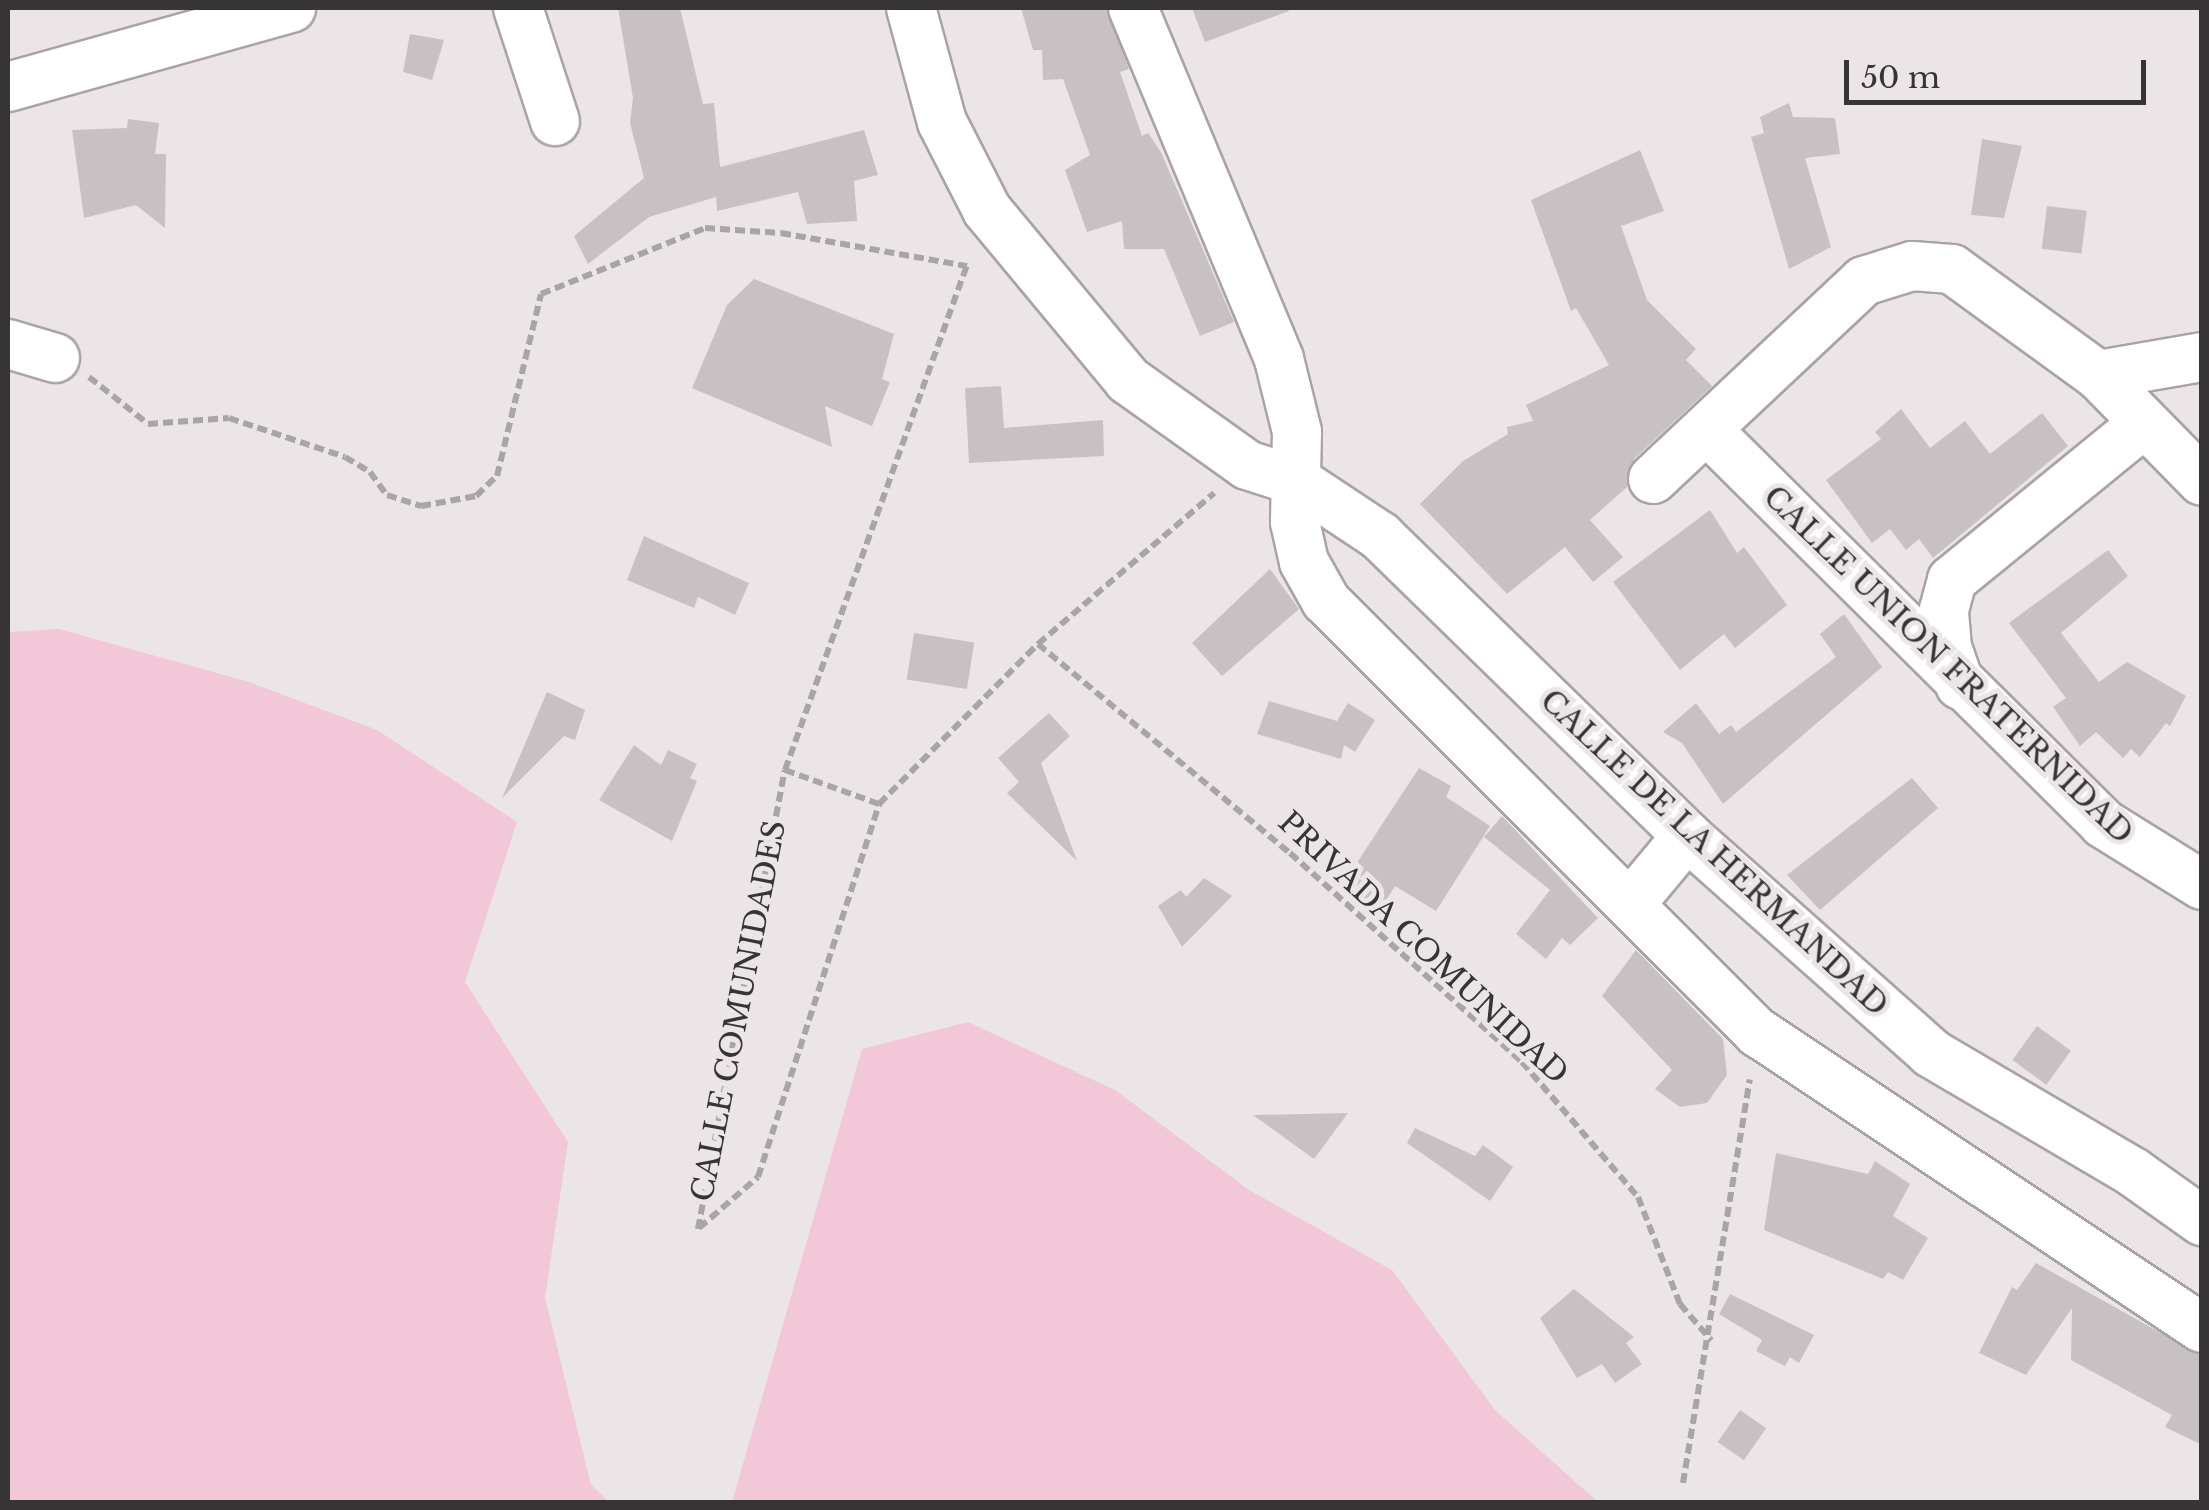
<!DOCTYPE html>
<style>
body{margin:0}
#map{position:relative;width:2209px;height:1510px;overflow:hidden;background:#ece5e8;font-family:"Libre Baskerville",serif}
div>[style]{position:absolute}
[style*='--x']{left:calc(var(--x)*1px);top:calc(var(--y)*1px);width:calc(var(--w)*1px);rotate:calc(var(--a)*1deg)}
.green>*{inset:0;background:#f2c7d7}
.building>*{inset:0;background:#c8c1c3;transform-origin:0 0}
.path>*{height:6px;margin-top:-3px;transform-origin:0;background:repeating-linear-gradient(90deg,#a9a4a6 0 10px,transparent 0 15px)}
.roads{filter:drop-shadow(2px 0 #aaa3a6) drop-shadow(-2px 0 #aaa3a6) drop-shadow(0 2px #aaa3a6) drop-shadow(0 -2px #aaa3a6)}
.street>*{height:48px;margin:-24px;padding:0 24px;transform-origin:24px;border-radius:24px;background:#fff}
span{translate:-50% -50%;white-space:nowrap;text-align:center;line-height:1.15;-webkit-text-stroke:10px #ece5e8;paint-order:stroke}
.street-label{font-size:30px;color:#373435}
.frame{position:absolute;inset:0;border:10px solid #373435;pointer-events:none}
.scale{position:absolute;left:1844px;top:60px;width:302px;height:45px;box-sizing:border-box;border:5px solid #373435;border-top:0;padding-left:12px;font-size:30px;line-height:35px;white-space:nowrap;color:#373435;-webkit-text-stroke:8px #ece5e8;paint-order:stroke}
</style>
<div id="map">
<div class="green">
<i style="clip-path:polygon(59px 629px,249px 682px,377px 730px,517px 822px,465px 982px,568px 1142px,545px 1298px,591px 1485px,609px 1502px,8px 1502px,8px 632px)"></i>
<i style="clip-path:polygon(968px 1022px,1115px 1090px,1249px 1190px,1392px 1270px,1495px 1410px,1598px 1502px,732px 1502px,862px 1049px)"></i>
</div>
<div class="building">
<i style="clip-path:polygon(618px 8px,680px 8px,703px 104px,714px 103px,720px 167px,864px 130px,878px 175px,854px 181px,857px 221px,807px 224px,798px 192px,717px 211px,716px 197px,649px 217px,588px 264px,574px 236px,644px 178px,630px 123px,633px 98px)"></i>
<i style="clip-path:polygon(1021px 8px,1106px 8px,1129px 69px,1120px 72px,1142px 136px,1148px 133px,1161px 152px,1234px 322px,1200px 336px,1164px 249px,1124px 249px,1122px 221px,1087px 232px,1065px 170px,1090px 155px,1063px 79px,1043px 80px,1042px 50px,1033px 50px)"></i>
<i style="clip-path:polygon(1192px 8px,1288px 8px,1289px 11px,1205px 42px)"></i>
<i style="clip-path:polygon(410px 34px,444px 40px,432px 80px,403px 72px)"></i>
<i style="clip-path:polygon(1789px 103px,1793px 117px,1835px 118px,1840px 154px,1805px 158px,1831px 247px,1789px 269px,1751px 137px,1764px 133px,1760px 117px)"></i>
<i style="clip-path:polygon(128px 119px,159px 123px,155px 154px,166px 154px,165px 228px,136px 205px,84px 218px,72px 130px,127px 128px)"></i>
<i style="clip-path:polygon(1982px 139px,2022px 146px,2004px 218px,1971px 215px)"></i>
<i style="clip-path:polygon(1640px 150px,1664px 211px,1621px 226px,1647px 300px,1696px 349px,1686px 360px,1712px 386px,1634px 459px,1627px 487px,1590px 520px,1623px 557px,1593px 582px,1565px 547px,1507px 594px,1420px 504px,1463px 461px,1508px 434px,1507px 427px,1533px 421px,1526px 405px,1609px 365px,1576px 308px,1571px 311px,1531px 200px)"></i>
<i style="left:2047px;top:206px;width:40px;height:43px;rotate:7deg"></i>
<i style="clip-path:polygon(754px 279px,894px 334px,882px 379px,890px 382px,872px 426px,825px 406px,832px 447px,692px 388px,727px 305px)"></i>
<i style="clip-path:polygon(1001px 386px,1004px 428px,1103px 420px,1104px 456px,969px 463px,965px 388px)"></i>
<i style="clip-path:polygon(1901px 409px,1930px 448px,1965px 421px,1990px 454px,2042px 413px,2068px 446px,1933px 558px,1919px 539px,1906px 550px,1890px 529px,1872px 543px,1826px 480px,1881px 439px,1875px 432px)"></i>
<i style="clip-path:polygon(1710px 510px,1737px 553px,1744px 547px,1787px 605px,1735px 648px,1724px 634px,1680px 670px,1613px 582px)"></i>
<i style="clip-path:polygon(644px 536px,749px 583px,735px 615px,698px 597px,694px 608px,627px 580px)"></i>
<i style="clip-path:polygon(2108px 550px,2128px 576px,2061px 633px,2099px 682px,2127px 662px,2186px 696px,2170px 726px,2166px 723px,2140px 757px,2131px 749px,2123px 758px,2096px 732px,2080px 746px,2053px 707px,2066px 698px,2009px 623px)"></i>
<i style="clip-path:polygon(1270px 569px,1299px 609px,1222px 676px,1192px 643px)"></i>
<i style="clip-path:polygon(1844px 614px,1882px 667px,1723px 804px,1682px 743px,1663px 732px,1696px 703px,1719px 734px,1731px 725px,1736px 732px,1836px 657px,1820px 634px)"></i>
<i style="left:914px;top:633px;width:61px;height:47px;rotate:9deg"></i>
<i style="clip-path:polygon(547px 692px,585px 710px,575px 740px,564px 736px,502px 798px)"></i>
<i style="clip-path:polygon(1269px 701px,1337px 721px,1348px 703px,1375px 720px,1355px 752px,1344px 745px,1341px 759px,1257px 734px)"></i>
<i style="clip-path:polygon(1049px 713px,1070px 736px,1041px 763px,1077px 861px,1007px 793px,1019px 782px,998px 758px)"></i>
<i style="clip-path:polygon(634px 745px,661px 765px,668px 750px,697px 764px,690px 778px,697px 781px,672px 841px,599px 800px)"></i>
<i style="clip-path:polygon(1419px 768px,1451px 786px,1446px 797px,1490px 826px,1436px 911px,1395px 886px,1380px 910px,1341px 887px)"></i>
<i style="clip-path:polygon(1912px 778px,1938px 808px,1820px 910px,1787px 875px)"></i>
<i style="clip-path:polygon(1502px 816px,1598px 918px,1570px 945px,1562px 938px,1546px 959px,1516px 934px,1550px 890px,1484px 837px)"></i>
<i style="clip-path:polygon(1204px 878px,1232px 896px,1182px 947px,1158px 906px,1181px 890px,1186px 897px)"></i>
<i style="clip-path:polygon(1636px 950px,1723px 1039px,1727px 1075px,1707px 1103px,1680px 1107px,1655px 1089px,1672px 1070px,1602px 996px)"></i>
<i style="left:2037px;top:1026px;width:42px;height:42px;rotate:36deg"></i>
<i style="clip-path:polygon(1348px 1113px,1314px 1159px,1253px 1115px)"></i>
<i style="clip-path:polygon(1415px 1128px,1475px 1156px,1483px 1145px,1513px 1167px,1490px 1201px,1407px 1143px)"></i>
<i style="clip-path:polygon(1776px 1153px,1868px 1174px,1875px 1161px,1910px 1184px,1893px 1216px,1928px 1238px,1903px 1280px,1888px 1272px,1883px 1279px,1764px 1230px)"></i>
<i style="clip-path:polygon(2036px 1263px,2202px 1356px,2202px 1445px,2165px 1427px,2172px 1415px,2071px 1360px,2072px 1308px,2026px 1375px,1979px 1353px,2012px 1287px,2017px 1290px)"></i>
<i style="clip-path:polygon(1574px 1289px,1634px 1337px,1626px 1343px,1642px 1364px,1615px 1383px,1602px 1364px,1577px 1378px,1540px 1318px)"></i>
<i style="clip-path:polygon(1730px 1294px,1814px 1335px,1799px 1363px,1790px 1357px,1785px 1366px,1756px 1351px,1762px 1340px,1719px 1314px)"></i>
<i style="left:1740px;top:1410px;width:32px;height:39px;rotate:35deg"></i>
</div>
<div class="path">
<i style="--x:89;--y:377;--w:75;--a:38.5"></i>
<i style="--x:148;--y:424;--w:81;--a:-4.2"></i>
<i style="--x:229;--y:418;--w:122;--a:18.6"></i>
<i style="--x:345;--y:457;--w:29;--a:31"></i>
<i style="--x:370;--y:472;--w:29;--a:54"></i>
<i style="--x:387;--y:495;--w:36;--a:18"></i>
<i style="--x:421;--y:506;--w:56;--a:-10.3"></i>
<i style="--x:476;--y:496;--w:29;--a:-44"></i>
<i style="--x:497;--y:476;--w:187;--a:-76.4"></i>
<i style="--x:541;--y:294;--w:177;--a:-21.9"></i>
<i style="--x:705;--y:228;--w:76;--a:3.8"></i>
<i style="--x:781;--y:233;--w:189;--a:10.1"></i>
<i style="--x:1038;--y:644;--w:327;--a:39.7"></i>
<i style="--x:1290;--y:853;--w:312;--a:42"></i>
<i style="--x:1522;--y:1062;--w:178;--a:49.3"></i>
<i style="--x:1638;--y:1197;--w:115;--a:68.6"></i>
<i style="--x:1680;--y:1304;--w:48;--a:49.3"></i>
<i style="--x:785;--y:770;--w:100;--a:19.9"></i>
<i style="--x:699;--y:1228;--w:78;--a:-40.8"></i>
<i style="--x:758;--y:1177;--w:392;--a:-72"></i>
<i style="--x:879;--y:804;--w:226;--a:-45.2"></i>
<i style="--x:1038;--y:644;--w:232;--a:-40.6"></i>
<i style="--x:698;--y:1229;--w:467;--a:-79.3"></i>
<i style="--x:785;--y:770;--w:537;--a:-70.18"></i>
<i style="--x:1683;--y:1483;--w:409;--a:-80.6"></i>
</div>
<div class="roads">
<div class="street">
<i style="--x:518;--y:8;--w:119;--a:71.9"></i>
<i style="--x:911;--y:8;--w:118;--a:74.8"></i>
<i style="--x:942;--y:122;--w:99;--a:62.9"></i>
<i style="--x:987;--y:210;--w:221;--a:50.3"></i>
<i style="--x:1128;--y:380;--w:146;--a:35.5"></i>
<i style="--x:1247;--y:465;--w:52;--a:17.7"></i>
<i style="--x:1297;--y:481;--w:100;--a:33.5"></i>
<i style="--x:1380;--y:536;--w:429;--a:44.3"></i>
<i style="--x:1687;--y:836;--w:327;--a:41.6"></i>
<i style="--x:1931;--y:1053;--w:234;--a:30.5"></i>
<i style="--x:2133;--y:1172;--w:85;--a:35.4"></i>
<i style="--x:1133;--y:8;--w:380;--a:67.4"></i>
<i style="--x:1279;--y:359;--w:75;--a:76.1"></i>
<i style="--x:1297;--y:432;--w:90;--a:91.3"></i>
<i style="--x:1295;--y:522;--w:41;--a:77.3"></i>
<i style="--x:1304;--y:562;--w:45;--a:60.6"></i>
<i style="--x:1326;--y:601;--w:610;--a:45"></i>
<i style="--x:1757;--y:1032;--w:534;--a:33.63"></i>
<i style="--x:8;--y:87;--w:294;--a:-15.6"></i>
<i style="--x:8;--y:344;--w:49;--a:16.6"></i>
<i style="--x:2098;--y:375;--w:106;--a:-9.8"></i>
<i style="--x:1707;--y:430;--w:559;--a:44.78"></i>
<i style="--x:2104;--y:824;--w:115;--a:31.9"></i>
<i style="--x:1653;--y:479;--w:289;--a:-43.2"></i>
<i style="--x:1864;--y:281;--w:50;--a:-17.4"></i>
<i style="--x:1912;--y:266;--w:40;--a:4.3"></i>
<i style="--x:1952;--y:269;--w:180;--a:36"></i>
<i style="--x:2098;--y:375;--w:148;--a:45.5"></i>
<i style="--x:1960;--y:685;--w:40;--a:-108.9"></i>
<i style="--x:1947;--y:647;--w:37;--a:-95"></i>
<i style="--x:1944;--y:610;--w:31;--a:-75"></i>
<i style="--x:1952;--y:580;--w:245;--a:-39.2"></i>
<i style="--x:1632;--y:902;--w:86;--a:-50.2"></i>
</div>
</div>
<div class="street-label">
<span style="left:1948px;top:665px;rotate:44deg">CALLE UNION FRATERNIDAD</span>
<span style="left:1714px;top:853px;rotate:43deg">CALLE DE LA HERMANDAD</span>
<span style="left:1423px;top:948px;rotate:43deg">PRIVADA COMUNIDAD</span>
<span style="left:739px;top:1011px;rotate:-79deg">CALLE COMUNIDADES</span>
</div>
<div class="frame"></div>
<div class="scale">50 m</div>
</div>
